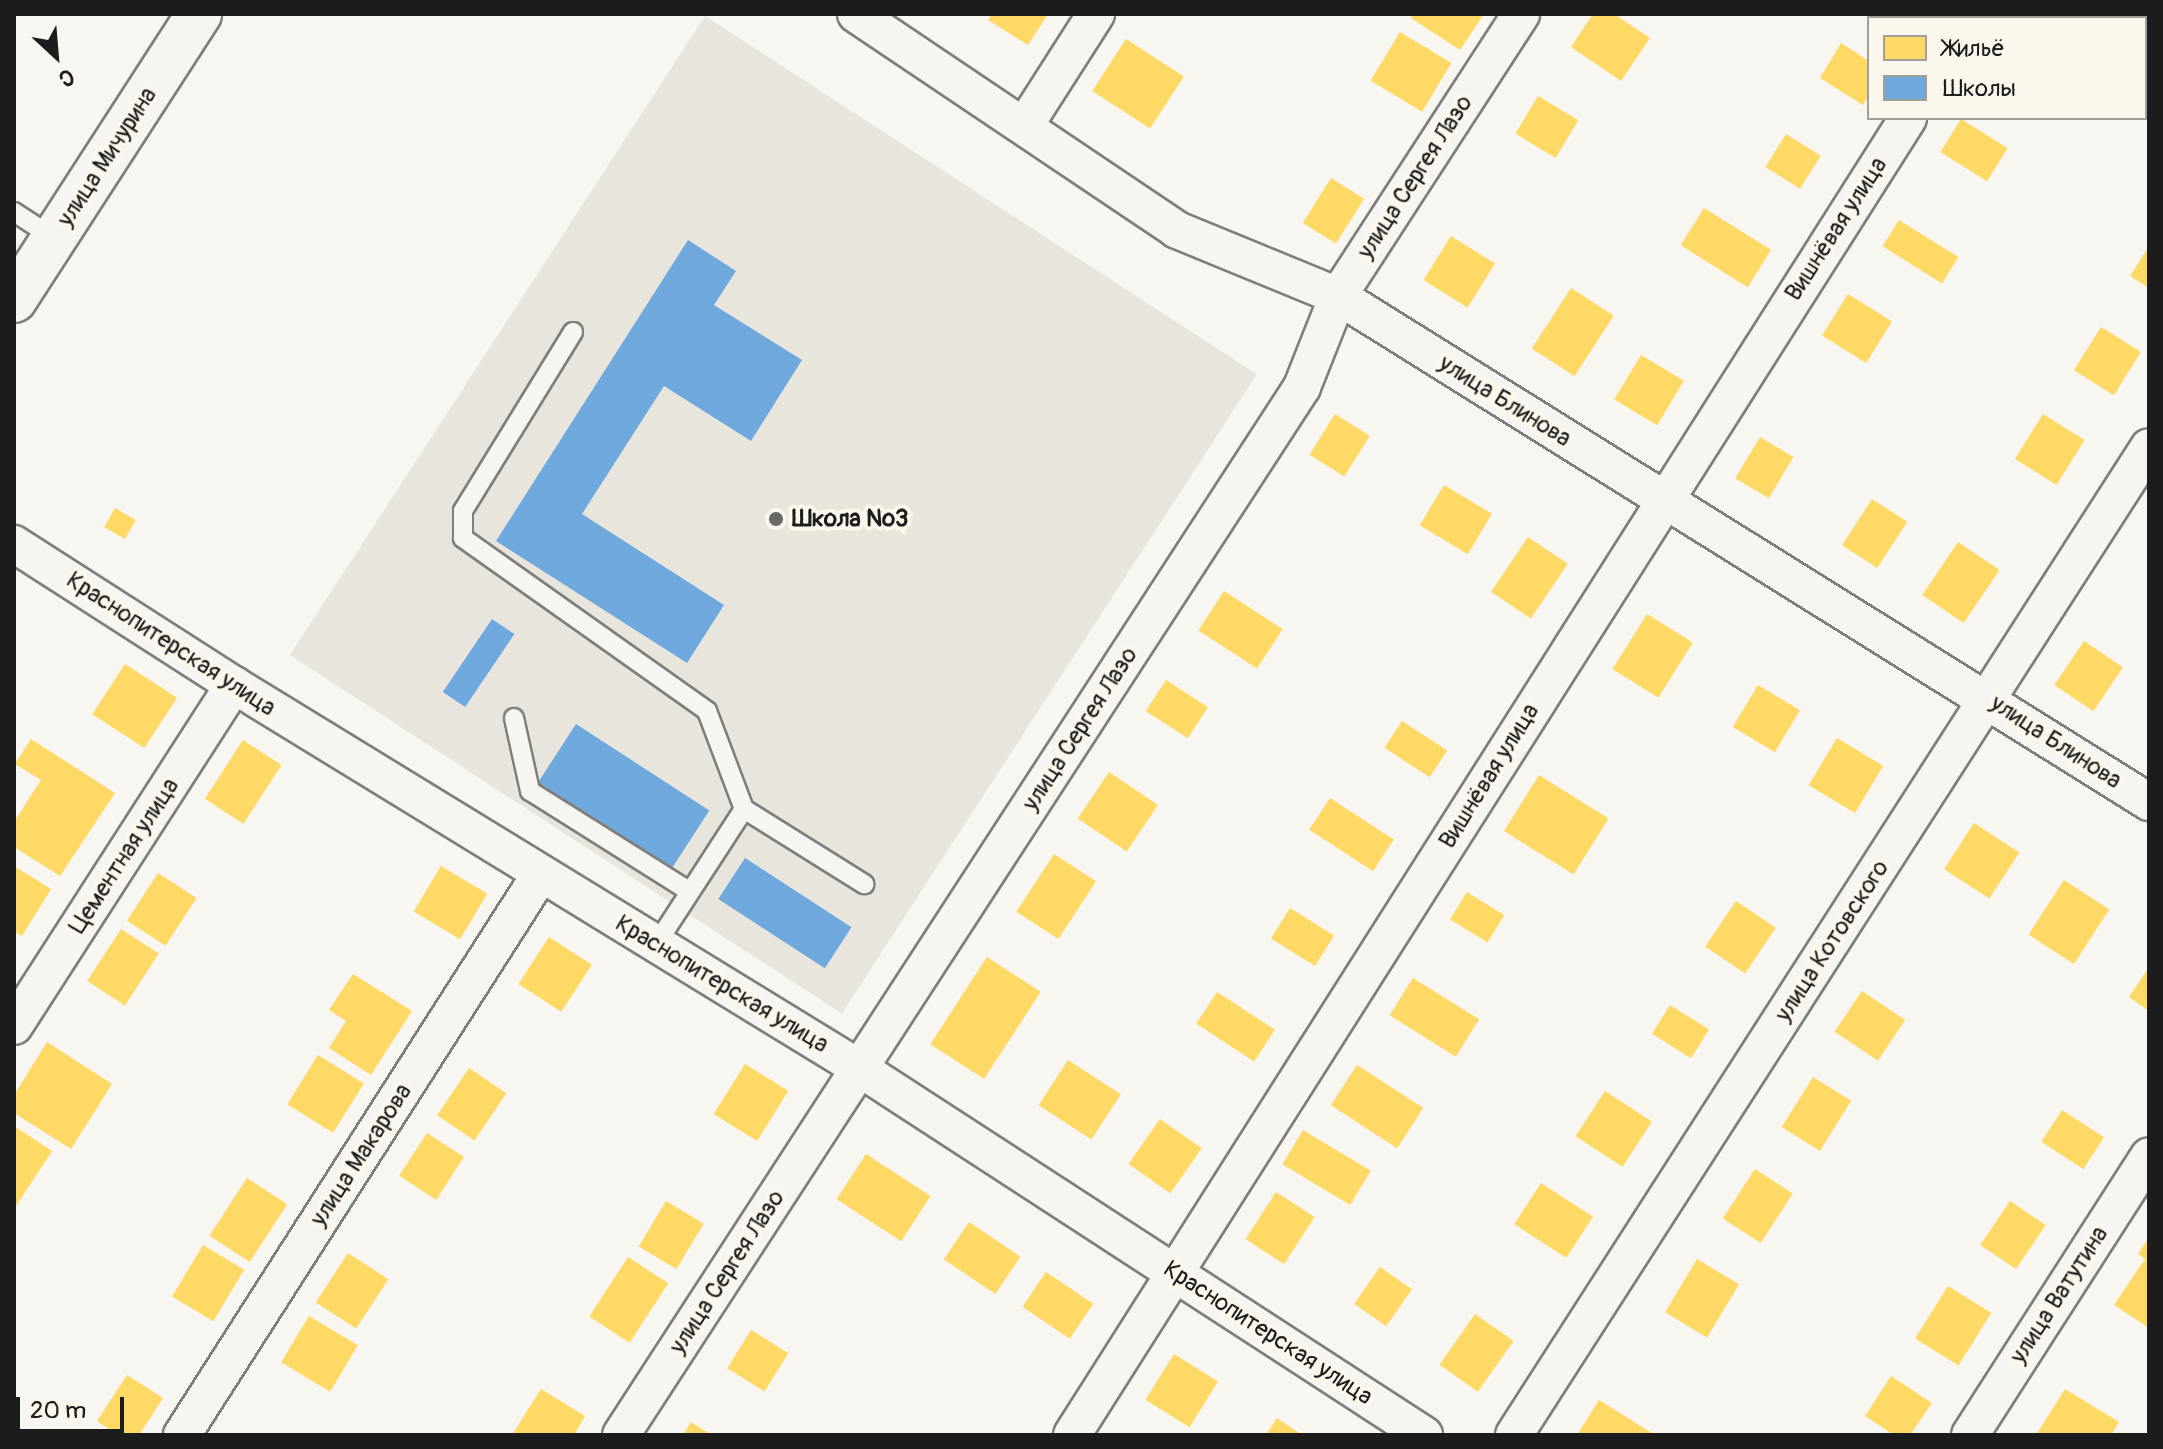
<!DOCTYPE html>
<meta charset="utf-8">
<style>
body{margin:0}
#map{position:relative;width:2163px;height:1449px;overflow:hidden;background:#f8f6f0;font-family:Pangolin,sans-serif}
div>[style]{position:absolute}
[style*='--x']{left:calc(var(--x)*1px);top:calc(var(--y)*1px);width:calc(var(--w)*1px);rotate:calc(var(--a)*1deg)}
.built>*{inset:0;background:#e8e5dd;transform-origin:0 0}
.homes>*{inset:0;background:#ffd966;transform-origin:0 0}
.schools>*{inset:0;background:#6fa8dc;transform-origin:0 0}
.roads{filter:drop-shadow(2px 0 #7f7e7b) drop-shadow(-2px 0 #7f7e7b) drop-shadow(0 2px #7f7e7b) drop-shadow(0 -2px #7f7e7b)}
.service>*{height:18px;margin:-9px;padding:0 9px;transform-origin:9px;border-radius:9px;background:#f6f5f1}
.minor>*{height:36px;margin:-18px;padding:0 18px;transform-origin:18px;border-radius:18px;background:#f6f5f1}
.tertiary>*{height:44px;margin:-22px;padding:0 22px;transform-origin:22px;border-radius:22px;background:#f6f5f1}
.dots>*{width:22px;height:22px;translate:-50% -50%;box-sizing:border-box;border:4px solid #fbf7ec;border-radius:50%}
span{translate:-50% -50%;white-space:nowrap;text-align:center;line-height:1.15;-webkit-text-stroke:8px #fbf7ec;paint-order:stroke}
.street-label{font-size:24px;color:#1c1c1c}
.poi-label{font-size:24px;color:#1c1c1c;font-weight:700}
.left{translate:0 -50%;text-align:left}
.frame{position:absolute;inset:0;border:16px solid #1c1c1c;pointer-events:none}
.legend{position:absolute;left:1867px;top:16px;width:280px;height:104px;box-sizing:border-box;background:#fbf7ec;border:2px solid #a29f99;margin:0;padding:10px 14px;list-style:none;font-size:24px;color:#1c1c1c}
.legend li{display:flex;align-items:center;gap:16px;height:40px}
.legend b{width:40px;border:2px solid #a29f99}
.north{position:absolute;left:16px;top:16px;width:80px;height:80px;-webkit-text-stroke:6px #fbf7ec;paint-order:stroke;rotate:154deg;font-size:22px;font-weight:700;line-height:32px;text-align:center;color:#1c1c1c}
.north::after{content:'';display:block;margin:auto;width:28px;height:36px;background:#1c1c1c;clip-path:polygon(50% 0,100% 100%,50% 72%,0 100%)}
.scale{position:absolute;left:16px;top:1397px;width:108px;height:36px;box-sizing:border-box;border:4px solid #1c1c1c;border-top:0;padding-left:10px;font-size:24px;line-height:28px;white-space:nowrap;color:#1c1c1c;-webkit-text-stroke:6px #fbf7ec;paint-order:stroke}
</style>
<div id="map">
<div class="built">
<i style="left:705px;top:16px;width:658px;height:762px;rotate:33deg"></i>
</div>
<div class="homes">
<i style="clip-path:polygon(992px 14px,1048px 14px,1028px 45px,988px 20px)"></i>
<i style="clip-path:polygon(1413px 14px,1484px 14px,1460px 50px,1411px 18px)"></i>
<i style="clip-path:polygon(1593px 14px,1614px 14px,1650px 38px,1621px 81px,1571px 47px)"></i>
<i style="left:1400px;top:32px;width:60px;height:57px;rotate:31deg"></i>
<i style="left:1126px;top:39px;width:69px;height:62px;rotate:33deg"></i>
<i style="clip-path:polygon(1841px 43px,1869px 61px,1869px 95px,1863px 105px,1820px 78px)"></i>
<i style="left:1538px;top:96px;width:47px;height:44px;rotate:31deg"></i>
<i style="left:1961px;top:119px;width:55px;height:39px;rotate:32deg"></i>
<i style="left:1786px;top:134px;width:41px;height:39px;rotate:32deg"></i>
<i style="left:1331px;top:178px;width:39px;height:53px;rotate:32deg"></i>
<i style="left:1704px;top:208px;width:79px;height:44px;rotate:32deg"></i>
<i style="left:1899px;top:220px;width:70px;height:31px;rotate:32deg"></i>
<i style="left:1451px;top:236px;width:52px;height:52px;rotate:32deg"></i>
<i style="clip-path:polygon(2149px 246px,2149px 288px,2130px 276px)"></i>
<i style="left:1571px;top:288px;width:51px;height:72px;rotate:33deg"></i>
<i style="left:1848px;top:294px;width:52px;height:49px;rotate:32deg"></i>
<i style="left:2101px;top:327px;width:47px;height:51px;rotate:32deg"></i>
<i style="left:1641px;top:355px;width:50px;height:52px;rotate:31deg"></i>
<i style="left:1335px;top:414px;width:41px;height:48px;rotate:32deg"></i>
<i style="left:2043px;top:414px;width:49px;height:53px;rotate:32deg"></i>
<i style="left:1760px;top:437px;width:39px;height:48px;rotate:31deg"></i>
<i style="left:1444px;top:485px;width:56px;height:47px;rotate:31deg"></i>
<i style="left:1872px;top:499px;width:42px;height:55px;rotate:33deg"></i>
<i style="left:115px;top:508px;width:24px;height:22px;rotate:30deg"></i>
<i style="left:1528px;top:537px;width:48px;height:66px;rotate:34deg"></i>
<i style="left:1958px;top:542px;width:50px;height:64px;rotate:34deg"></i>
<i style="left:1224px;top:591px;width:70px;height:47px;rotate:33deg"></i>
<i style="left:1647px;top:614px;width:54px;height:65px;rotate:32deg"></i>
<i style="left:2084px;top:641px;width:47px;height:53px;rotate:34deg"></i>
<i style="left:125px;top:664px;width:62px;height:60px;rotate:33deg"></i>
<i style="left:1166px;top:680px;width:50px;height:37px;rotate:33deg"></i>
<i style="left:1758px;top:685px;width:49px;height:49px;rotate:31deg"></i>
<i style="left:1402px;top:721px;width:54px;height:32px;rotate:33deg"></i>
<i style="left:1837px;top:738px;width:54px;height:55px;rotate:31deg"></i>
<i style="clip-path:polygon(31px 739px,115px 793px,60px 876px,14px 847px,14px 822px,41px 780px,15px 764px)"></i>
<i style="left:243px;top:740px;width:46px;height:70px;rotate:33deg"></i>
<i style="left:1109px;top:772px;width:59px;height:56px;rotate:34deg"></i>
<i style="left:1539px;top:775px;width:82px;height:66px;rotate:32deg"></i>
<i style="left:1330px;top:798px;width:76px;height:38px;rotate:33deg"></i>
<i style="left:1974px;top:823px;width:54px;height:55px;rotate:33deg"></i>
<i style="left:1054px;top:854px;width:50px;height:69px;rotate:33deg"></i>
<i style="clip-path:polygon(14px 866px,51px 889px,22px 936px,14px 931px)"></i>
<i style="left:441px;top:866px;width:54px;height:53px;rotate:31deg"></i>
<i style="left:158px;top:873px;width:46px;height:57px;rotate:33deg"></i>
<i style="left:2064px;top:880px;width:54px;height:65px;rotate:33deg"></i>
<i style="left:1467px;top:892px;width:44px;height:32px;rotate:32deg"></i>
<i style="left:1736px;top:901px;width:48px;height:55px;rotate:34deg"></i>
<i style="left:1290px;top:908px;width:52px;height:36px;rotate:32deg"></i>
<i style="left:121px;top:929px;width:45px;height:62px;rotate:33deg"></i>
<i style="left:549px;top:937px;width:51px;height:56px;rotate:33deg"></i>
<i style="left:987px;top:957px;width:64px;height:104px;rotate:33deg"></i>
<i style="clip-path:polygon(2149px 967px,2149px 1011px,2129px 997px)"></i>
<i style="clip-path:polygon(353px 974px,412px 1011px,371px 1075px,329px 1048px,346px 1021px,329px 1010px)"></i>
<i style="left:1413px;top:978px;width:78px;height:44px;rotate:32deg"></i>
<i style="left:1862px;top:991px;width:52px;height:49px;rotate:34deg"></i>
<i style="left:1217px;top:992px;width:69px;height:38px;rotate:33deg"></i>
<i style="left:1670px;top:1005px;width:46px;height:34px;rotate:32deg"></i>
<i style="clip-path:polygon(47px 1042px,112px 1084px,71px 1149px,14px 1113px,14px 1095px)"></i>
<i style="left:318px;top:1055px;width:54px;height:58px;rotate:32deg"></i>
<i style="left:1068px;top:1060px;width:63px;height:54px;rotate:33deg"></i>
<i style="left:745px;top:1064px;width:51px;height:59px;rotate:32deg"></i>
<i style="left:1357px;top:1065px;width:79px;height:48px;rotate:33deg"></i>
<i style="left:469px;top:1068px;width:45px;height:57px;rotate:34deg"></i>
<i style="left:1813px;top:1077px;width:45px;height:59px;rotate:32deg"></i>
<i style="left:1605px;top:1091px;width:56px;height:54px;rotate:33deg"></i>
<i style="left:2062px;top:1110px;width:50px;height:38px;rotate:33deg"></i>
<i style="left:1160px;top:1119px;width:51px;height:55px;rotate:35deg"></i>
<i style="clip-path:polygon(14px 1126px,52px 1151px,14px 1209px)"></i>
<i style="left:1303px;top:1130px;width:79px;height:40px;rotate:31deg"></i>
<i style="left:427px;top:1133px;width:44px;height:51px;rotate:33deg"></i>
<i style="left:866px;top:1154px;width:77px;height:54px;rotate:33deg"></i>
<i style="left:1755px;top:1169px;width:45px;height:59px;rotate:33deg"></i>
<i style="left:247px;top:1178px;width:48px;height:69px;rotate:33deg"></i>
<i style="left:1541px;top:1183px;width:62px;height:49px;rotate:33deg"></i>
<i style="left:1276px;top:1192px;width:46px;height:56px;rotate:33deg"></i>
<i style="left:666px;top:1201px;width:44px;height:53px;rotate:31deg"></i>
<i style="left:2010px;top:1201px;width:43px;height:53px;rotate:34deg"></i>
<i style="left:969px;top:1222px;width:62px;height:45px;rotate:34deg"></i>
<i style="clip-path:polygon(2149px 1237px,2149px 1328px,2114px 1305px,2145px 1259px,2138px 1254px)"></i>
<i style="left:203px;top:1245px;width:48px;height:60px;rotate:31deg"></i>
<i style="left:348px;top:1253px;width:48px;height:59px;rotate:33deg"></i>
<i style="left:628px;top:1257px;width:48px;height:71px;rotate:33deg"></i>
<i style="left:1697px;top:1259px;width:49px;height:62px;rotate:31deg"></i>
<i style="left:1380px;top:1267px;width:39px;height:45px;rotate:35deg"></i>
<i style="left:1046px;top:1272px;width:57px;height:42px;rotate:34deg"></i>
<i style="left:1948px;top:1286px;width:51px;height:62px;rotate:32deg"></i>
<i style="left:1475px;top:1314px;width:47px;height:62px;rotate:35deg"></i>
<i style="left:309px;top:1316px;width:57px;height:54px;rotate:31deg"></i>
<i style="left:751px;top:1330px;width:44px;height:45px;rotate:32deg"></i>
<i style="left:1174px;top:1354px;width:52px;height:54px;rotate:32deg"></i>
<i style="clip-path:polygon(127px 1375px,163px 1398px,139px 1435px,118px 1435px,97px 1421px)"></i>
<i style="clip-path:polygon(1891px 1376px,1932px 1403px,1910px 1435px,1894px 1435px,1865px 1416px)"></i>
<i style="clip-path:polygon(541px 1389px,585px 1416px,574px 1435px,512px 1435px)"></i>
<i style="clip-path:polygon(2065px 1389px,2119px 1422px,2111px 1435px,2036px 1435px)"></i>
<i style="clip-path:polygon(1599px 1400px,1655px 1435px,1577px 1435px)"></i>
<i style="clip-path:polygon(1277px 1418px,1302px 1435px,1266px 1435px)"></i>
<i style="clip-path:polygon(691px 1422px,711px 1435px,683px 1435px)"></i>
</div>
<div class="schools">
<i style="clip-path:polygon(688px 240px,736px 271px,714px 305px,802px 360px,751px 441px,664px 386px,582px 514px,724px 605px,687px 663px,496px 541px)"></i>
<i style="left:492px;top:619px;width:27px;height:88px;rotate:34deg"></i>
<i style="left:576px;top:724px;width:159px;height:72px;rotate:33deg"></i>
<i style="left:745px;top:858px;width:127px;height:49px;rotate:33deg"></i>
</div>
<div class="roads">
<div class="service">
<i style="--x:14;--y:212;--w:48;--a:33"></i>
<i style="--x:573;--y:332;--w:210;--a:121.6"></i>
<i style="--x:463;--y:511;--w:27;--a:90"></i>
<i style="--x:463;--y:538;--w:299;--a:35.3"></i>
<i style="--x:707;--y:711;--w:105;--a:69.3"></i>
<i style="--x:744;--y:809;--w:160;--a:123"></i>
<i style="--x:514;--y:718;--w:75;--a:77.6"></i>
<i style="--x:530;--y:791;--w:188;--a:32.2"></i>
<i style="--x:744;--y:809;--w:142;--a:32"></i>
</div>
<div class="minor">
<i style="--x:856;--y:14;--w:387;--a:33.9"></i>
<i style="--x:1177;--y:230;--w:174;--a:22.3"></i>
<i style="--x:1338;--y:296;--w:956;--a:31.96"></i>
<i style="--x:1971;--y:18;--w:5;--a:-53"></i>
<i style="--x:1025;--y:125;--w:132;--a:-57.4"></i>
<i style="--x:14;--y:544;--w:261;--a:32.7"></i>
<i style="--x:234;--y:685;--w:733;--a:31.5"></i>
<i style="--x:859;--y:1068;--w:674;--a:33.01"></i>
<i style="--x:14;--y:1026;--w:406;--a:-57.2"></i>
<i style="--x:182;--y:1435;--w:665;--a:-57.41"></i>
<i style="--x:621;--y:1435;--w:1250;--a:-56.98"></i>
<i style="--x:1302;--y:387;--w:98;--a:-68.4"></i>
<i style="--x:1338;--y:296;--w:336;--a:-57"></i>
<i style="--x:1072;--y:1435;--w:1560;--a:-57.59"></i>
<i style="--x:1514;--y:1435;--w:1174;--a:-57.27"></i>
<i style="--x:1970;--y:1435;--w:331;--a:-57.3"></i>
</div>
<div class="tertiary">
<i style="--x:14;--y:300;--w:341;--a:-57.1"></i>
</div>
</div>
<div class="dots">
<i style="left:776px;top:519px;background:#696866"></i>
</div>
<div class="street-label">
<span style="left:107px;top:157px;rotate:-57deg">улица Мичурина</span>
<span style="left:1415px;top:177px;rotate:-57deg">улица Сергея Лазо</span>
<span style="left:1836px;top:229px;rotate:-57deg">Вишнёвая улица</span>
<span style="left:1505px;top:401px;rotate:32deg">улица Блинова</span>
<span style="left:171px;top:644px;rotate:33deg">Краснопитерская улица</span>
<span style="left:1080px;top:729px;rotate:-57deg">улица Сергея Лазо</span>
<span style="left:2056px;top:742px;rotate:33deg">улица Блинова</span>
<span style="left:1489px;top:776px;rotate:-58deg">Вишнёвая улица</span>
<span style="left:124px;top:856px;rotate:-57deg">Цементная улица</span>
<span style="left:1832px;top:941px;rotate:-57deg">улица Котовского</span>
<span style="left:722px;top:984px;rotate:31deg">Краснопитерская улица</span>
<span style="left:361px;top:1155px;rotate:-57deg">улица Макарова</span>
<span style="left:727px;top:1272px;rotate:-57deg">улица Сергея Лазо</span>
<span style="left:2059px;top:1295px;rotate:-57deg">улица Ватутина</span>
<span style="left:1268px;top:1333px;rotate:33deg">Краснопитерская улица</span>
</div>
<div class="poi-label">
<span class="left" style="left:792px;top:519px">Школа №3</span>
</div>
<div class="frame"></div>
<ul class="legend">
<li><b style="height:22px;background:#ffd966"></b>Жильё</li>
<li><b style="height:22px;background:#6fa8dc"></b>Школы</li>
</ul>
<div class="north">С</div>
<div class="scale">20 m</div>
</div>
